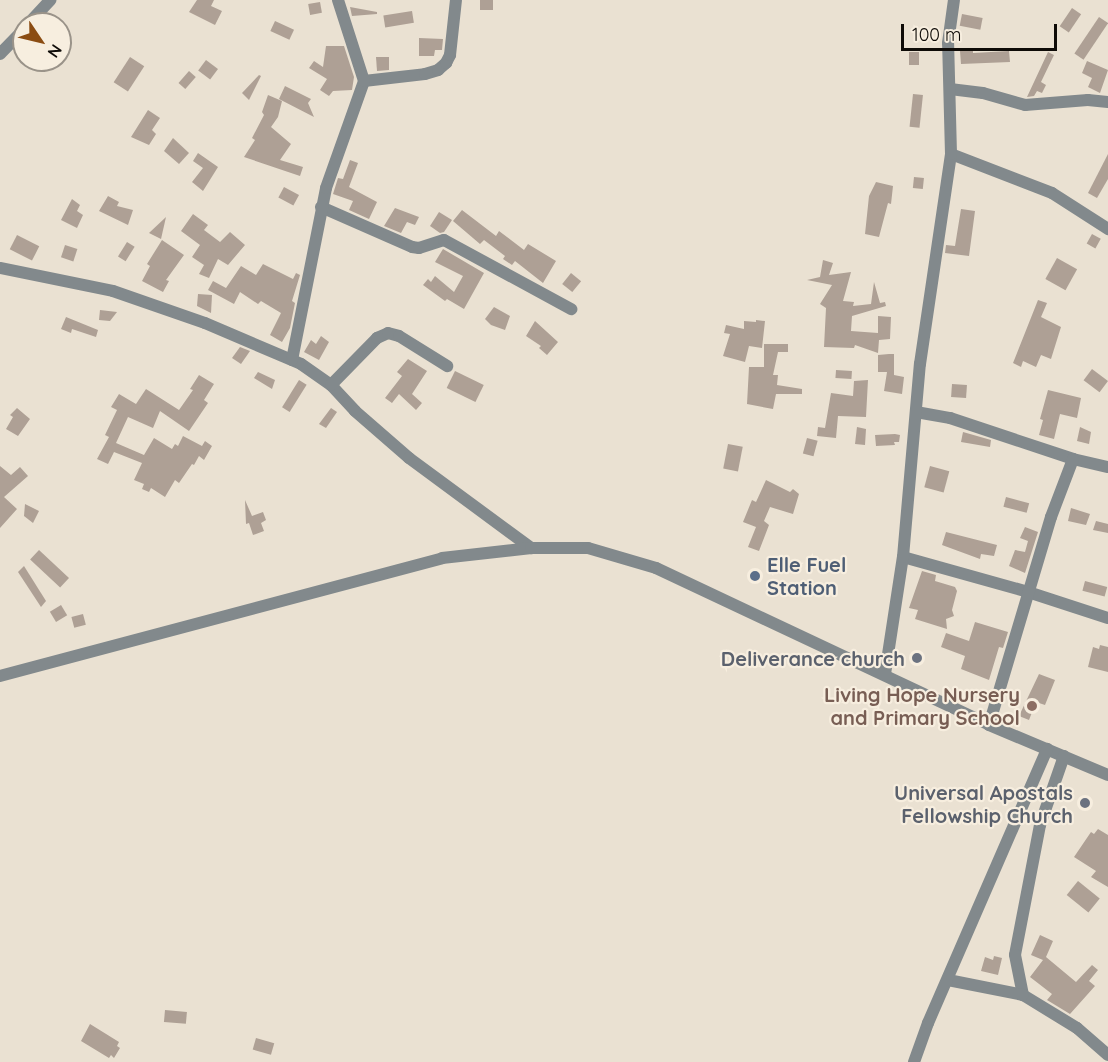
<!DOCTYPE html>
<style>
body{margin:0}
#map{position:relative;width:1108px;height:1062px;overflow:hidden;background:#eae1d2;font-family:Quicksand,sans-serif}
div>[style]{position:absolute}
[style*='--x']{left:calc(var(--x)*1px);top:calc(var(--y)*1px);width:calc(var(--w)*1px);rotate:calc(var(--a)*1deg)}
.building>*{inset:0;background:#aea095;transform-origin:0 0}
.minor>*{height:12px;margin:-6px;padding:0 6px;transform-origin:6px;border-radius:6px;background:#82898c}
.dots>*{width:16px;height:16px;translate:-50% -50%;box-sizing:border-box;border:3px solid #f7eedf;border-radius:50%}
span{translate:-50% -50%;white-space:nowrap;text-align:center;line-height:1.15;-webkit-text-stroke:4.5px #f7eedf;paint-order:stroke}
.service-label{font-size:20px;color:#4e5e75;font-weight:700}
.left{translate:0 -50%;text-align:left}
.worship-label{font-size:20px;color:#5b616d;font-weight:700}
.right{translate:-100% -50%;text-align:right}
.education-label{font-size:20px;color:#785e54;font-weight:700}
.north{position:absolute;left:12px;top:12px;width:60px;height:60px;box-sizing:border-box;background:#f7eedf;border:2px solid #9a9389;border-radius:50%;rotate:125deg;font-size:16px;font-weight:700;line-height:24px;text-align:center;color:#0e0b07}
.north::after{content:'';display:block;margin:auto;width:21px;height:27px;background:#8b4c12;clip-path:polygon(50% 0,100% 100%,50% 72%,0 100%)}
.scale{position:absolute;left:901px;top:24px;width:156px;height:27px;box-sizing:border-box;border:3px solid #0e0b07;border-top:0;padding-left:8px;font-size:18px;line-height:21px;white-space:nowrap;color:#0e0b07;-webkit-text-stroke:4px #f7eedf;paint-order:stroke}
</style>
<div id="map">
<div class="building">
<i style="clip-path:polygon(197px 0,214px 0,211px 6px,222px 11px,215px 25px,189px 12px)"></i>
<i style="left:480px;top:0;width:13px;height:10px"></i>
<i style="left:320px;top:2px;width:11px;height:12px;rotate:80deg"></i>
<i style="clip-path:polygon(350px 7px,377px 12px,377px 14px,352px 16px)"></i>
<i style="left:1072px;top:8px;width:11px;height:22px;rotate:34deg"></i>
<i style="left:412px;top:11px;width:12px;height:29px;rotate:81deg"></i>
<i style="left:962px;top:14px;width:21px;height:12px;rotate:11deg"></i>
<i style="left:1099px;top:17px;width:11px;height:44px;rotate:34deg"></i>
<i style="left:275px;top:21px;width:21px;height:11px;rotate:25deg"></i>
<i style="clip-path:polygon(419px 38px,443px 39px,442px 50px,435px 50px,434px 56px,419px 56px)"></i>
<i style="clip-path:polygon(326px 46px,344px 46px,354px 77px,352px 90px,333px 91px,329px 96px,320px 90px,327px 79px,309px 68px,314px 61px,323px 67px)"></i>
<i style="clip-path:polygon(973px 50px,973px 53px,1009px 51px,1010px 62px,961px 64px,960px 51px)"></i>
<i style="left:909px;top:52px;width:10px;height:13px"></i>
<i style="clip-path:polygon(1048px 52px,1054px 55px,1041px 82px,1046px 85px,1042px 93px,1037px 91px,1034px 96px,1027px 97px)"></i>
<i style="left:130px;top:57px;width:17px;height:30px;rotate:33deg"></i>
<i style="clip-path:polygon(376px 57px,389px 57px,389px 70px,377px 71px)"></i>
<i style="left:206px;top:60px;width:15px;height:13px;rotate:37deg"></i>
<i style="clip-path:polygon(1087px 61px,1108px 70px,1100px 93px,1088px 87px,1092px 78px,1082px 73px)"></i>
<i style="left:189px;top:71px;width:9px;height:16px;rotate:41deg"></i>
<i style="clip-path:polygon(259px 75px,261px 76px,249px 100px,242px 93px)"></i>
<i style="clip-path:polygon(285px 86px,311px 99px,308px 103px,314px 117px,279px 99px)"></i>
<i style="left:913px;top:94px;width:10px;height:33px;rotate:6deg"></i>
<i style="clip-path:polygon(268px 95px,282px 101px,278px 117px,271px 127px,291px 144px,280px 160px,303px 167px,300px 176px,244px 157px,255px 140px,252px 138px,264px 115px,262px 112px)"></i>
<i style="clip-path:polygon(148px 110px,160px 118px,152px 130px,156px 134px,149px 145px,131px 137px)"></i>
<i style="clip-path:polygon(173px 138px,189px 153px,179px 164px,164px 151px)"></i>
<i style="clip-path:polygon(198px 153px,218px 167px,203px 191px,192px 182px,203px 168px,193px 161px)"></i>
<i style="clip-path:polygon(1108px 154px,1108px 179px,1097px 198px,1088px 193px)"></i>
<i style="clip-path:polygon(350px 160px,358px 163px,349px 187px,377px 202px,369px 219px,349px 210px,353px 201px,333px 194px,338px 178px,343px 179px)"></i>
<i style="left:914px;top:177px;width:10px;height:11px;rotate:6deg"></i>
<i style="clip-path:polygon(876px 182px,893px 186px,891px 204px,888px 203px,879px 237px,865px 234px,869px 196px)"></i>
<i style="left:284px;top:187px;width:17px;height:12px;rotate:28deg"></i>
<i style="clip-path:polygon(108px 196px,119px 202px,117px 206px,133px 210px,128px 225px,99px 211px)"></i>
<i style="clip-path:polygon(72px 199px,80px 205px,77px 211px,83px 215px,77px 228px,61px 220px)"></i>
<i style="clip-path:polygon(395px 208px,419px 217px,415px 225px,407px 222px,401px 233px,384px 226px)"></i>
<i style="clip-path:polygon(961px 209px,975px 211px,969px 256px,945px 253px,946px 245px,955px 246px)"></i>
<i style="clip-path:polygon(462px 210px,496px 236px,499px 231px,524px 250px,528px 244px,556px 261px,543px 283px,515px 261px,512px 265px,503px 259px,505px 256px,484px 240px,480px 244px,453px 221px)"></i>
<i style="clip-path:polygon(439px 212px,452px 220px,444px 232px,440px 233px,430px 226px)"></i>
<i style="clip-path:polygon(193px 214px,208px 225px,204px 230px,220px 242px,230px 232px,245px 245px,228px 265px,218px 259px,209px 278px,199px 274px,204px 265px,192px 257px,200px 245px,181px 231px)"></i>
<i style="clip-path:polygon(166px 217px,161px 239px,149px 233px)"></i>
<i style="left:1092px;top:234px;width:10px;height:11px;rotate:29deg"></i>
<i style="left:17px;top:235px;width:25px;height:16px;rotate:27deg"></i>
<i style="clip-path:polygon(162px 240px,184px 255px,166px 280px,169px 281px,163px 292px,142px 281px,150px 266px,147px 264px)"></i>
<i style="left:127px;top:242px;width:9px;height:17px;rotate:32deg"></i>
<i style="left:65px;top:245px;width:13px;height:13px;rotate:18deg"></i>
<i style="clip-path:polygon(443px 249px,484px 273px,464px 309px,447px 299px,445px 301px,423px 285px,428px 279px,431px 282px,435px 276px,454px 292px,463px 276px,435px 262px)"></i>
<i style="left:1057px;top:258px;width:23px;height:24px;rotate:29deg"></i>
<i style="clip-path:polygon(823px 260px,833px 263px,829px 275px,851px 272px,843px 301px,854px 302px,853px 306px,871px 304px,874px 282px,880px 303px,885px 302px,886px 306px,852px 316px,851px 331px,878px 333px,878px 316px,891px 317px,890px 339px,879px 340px,878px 353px,855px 345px,854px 348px,824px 347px,826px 308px,820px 304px,832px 285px,807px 280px,820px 277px)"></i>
<i style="clip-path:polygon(263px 264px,293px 279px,296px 273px,300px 275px,292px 301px,295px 303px,290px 328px,282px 342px,270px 335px,281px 313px,261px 301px,258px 304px,240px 292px,234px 304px,208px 290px,213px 281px,226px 288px,241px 266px,256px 275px)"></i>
<i style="left:571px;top:273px;width:13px;height:14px;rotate:39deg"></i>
<i style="clip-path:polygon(198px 294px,212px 295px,211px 313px,197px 306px)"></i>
<i style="clip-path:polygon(1038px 300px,1047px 303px,1041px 317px,1061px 327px,1051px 359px,1041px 355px,1036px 367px,1023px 361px,1021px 367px,1013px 363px)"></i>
<i style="clip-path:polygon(494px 307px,510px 316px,505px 330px,491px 325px,485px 319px)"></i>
<i style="clip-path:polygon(100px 310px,117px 312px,110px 321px,99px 320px)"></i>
<i style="clip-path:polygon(66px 317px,98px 330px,96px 337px,72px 329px,71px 333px,61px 329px)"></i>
<i style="clip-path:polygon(756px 320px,765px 321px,762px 348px,749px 346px,745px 362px,723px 356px,730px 334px,724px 333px,726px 325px,744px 329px,744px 321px,756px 322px)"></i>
<i style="clip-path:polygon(535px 321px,558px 342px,547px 355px,539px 348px,541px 346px,526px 336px)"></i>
<i style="clip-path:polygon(321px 336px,329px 342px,319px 360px,304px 352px,311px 340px,316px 344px)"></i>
<i style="clip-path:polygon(764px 344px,788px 344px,788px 352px,778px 352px,773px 375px,778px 375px,777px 385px,802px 389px,802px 394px,776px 394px,773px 409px,747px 404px,749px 367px,764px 367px)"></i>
<i style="clip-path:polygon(240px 347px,250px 351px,241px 364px,232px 358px)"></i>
<i style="clip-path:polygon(889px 354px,894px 354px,894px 375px,904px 377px,902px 394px,884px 391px,887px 372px,878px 372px,878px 355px)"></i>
<i style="clip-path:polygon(408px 359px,427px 371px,412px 394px,422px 403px,416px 410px,399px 394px,392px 403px,385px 398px,402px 376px,397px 372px)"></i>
<i style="left:1092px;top:369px;width:20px;height:14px;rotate:37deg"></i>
<i style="left:836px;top:370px;width:16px;height:8px;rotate:4deg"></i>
<i style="left:455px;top:371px;width:32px;height:19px;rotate:26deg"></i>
<i style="clip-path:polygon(258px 372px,275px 380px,272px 389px,254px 378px)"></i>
<i style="clip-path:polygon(199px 375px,214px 384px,204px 400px,208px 403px,189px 431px,160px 411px,153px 428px,128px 417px,116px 443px,144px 455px,154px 438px,172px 449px,175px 444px,178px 446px,183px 436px,202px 446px,205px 441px,212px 446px,204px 460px,199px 456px,194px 465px,192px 464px,179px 483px,175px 480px,165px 497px,151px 488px,149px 492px,142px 489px,144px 484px,134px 480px,142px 463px,114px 452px,108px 464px,97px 459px,109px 437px,105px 435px,117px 410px,111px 407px,119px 394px,136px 404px,146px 389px,179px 410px,193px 390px,190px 389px)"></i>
<i style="left:299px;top:380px;width:9px;height:32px;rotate:32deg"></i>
<i style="clip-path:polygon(868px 380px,866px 417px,838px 416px,836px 438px,817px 436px,818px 427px,825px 428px,831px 393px,853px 396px,854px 381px)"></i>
<i style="left:952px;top:384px;width:15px;height:13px;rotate:4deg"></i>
<i style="clip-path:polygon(1048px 390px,1081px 398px,1077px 418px,1060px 414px,1054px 439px,1039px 435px,1043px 420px,1040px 419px)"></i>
<i style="clip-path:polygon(17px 408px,30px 419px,18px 436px,6px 429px,13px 417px,10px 415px)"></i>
<i style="clip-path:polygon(331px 408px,337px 412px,326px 428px,319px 424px)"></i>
<i style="clip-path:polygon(857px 427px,866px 429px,865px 445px,855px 444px)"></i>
<i style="clip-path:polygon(1080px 427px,1091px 432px,1089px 444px,1077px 441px)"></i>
<i style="clip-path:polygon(963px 432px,991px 440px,990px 447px,961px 442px)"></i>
<i style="clip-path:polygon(895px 434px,900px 435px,899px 442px,894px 442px,895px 445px,876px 446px,875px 435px)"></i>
<i style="left:807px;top:438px;width:11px;height:16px;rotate:15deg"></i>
<i style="left:728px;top:444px;width:15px;height:25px;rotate:11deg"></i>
<i style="clip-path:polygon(0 466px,11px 475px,20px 467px,28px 476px,4px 497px,17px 509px,0 528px)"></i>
<i style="left:930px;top:466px;width:20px;height:22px;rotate:15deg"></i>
<i style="clip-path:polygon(766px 480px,790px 492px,793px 489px,799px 494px,793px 514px,770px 507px,764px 521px,769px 525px,759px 551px,748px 547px,756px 527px,743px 522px,752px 500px,756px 502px)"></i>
<i style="left:1006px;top:497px;width:24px;height:10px;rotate:15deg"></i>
<i style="clip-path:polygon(245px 500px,252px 516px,263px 512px,266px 520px,261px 523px,264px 531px,253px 535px,249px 523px,246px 524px)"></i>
<i style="clip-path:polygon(25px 504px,39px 511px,33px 523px,24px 516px)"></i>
<i style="clip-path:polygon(1071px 508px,1090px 514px,1086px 525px,1068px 521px)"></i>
<i style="clip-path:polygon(1096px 521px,1108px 524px,1108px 533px,1093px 530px)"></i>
<i style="clip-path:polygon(1025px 527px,1038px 532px,1025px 573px,1009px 566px,1015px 550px,1025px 552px,1028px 541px,1020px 538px)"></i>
<i style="clip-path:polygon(946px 532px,997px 545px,994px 556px,981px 554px,980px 559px,942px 545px)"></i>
<i style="left:39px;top:550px;width:41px;height:13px;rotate:43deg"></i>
<i style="clip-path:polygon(24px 566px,46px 601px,41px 607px,18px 572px)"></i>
<i style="clip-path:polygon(922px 571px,936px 575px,935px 581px,955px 587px,957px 591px,952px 610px,954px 616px,946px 619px,947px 629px,915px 619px,918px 610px,909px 608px)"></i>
<i style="left:1085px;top:581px;width:23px;height:10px;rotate:15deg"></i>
<i style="left:61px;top:605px;width:12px;height:13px;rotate:59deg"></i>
<i style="left:83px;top:614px;width:11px;height:12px;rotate:75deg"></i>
<i style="clip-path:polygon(975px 622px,1008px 632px,1003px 648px,999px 647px,989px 680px,961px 669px,965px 656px,941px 647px,946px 633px,969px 641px)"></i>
<i style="clip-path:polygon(1100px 645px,1108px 647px,1108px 672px,1088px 667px,1093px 647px,1099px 649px)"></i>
<i style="clip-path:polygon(1039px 674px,1055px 680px,1045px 705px,1036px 702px,1029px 720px,1019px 716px)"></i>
<i style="clip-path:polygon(1098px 829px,1108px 835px,1108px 887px,1091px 877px,1096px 871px,1074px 857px,1091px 832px,1094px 834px)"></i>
<i style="left:1078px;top:881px;width:28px;height:18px;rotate:39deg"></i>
<i style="clip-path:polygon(1040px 935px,1053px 941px,1046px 957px,1076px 982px,1092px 965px,1098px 970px,1089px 981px,1095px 986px,1070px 1014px,1047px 1000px,1052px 994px,1030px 977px,1043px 960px,1031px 955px)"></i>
<i style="clip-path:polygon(994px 956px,1002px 958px,998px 975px,981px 971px,985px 957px,993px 960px)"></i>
<i style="left:165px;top:1010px;width:22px;height:12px;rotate:5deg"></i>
<i style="clip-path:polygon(90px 1024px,119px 1042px,117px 1046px,120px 1048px,114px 1058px,111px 1055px,109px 1058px,81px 1041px)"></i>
<i style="left:256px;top:1038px;width:19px;height:12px;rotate:16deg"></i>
</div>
<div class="minor">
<i style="--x:28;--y:24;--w:33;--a:-47"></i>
<i style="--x:0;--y:54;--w:35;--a:-46"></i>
<i style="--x:364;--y:81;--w:61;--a:-6.5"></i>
<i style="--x:425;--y:74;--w:14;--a:-17"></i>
<i style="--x:438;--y:70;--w:11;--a:-41"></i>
<i style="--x:446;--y:63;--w:9;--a:-63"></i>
<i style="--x:450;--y:55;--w:55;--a:-83.8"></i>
<i style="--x:950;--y:89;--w:33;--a:7"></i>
<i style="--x:983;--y:93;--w:44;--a:15.9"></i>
<i style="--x:1025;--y:105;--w:63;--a:-4.5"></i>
<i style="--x:1088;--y:100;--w:20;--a:6"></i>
<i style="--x:951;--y:154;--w:108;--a:21.1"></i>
<i style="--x:1052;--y:193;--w:67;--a:32.7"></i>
<i style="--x:321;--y:207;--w:99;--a:23.7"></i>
<i style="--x:412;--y:247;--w:7;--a:8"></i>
<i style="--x:419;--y:248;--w:26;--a:-18"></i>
<i style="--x:444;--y:240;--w:145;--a:28.5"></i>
<i style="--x:0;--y:268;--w:115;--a:11.5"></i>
<i style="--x:113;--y:291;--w:97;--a:19.2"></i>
<i style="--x:205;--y:323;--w:104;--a:23.1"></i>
<i style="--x:301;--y:364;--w:37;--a:35"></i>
<i style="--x:331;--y:385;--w:35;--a:47"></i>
<i style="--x:355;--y:411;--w:72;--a:41"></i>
<i style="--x:409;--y:458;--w:152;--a:36.4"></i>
<i style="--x:292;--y:360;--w:175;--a:-78.8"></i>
<i style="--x:326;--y:188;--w:114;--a:-70.4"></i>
<i style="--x:364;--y:81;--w:85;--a:-107.8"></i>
<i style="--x:331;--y:385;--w:66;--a:-45.6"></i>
<i style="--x:377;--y:338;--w:12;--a:-24"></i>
<i style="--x:388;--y:333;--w:11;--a:15"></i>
<i style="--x:399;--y:336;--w:57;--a:32"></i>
<i style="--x:916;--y:412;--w:35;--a:10"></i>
<i style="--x:950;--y:418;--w:130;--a:18.4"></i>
<i style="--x:1073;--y:459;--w:36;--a:13"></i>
<i style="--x:903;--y:557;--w:130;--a:15.6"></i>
<i style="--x:1028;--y:592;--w:84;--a:18"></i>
<i style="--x:885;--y:674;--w:118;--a:-81.3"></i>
<i style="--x:903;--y:557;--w:194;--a:-85"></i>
<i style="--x:920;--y:364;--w:212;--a:-81.6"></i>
<i style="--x:951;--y:154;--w:111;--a:-91.5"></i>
<i style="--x:948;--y:43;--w:43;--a:-82.1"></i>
<i style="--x:0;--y:676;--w:457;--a:-14.9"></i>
<i style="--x:442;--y:558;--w:90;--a:-6.4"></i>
<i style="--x:531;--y:548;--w:57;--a:0"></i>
<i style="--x:588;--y:548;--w:71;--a:16.4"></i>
<i style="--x:656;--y:568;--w:368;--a:25.2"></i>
<i style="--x:989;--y:725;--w:129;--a:22.8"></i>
<i style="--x:989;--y:725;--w:217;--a:-73.4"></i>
<i style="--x:1051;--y:517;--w:62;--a:-69.2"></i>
<i style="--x:1064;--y:756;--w:73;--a:109.2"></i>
<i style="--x:1040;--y:825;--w:132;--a:100.9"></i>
<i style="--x:1015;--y:955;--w:41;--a:78.7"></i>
<i style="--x:1023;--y:995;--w:63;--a:31.4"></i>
<i style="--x:1077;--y:1028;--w:41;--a:41.1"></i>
<i style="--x:948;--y:980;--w:76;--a:11.3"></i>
<i style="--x:914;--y:1062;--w:41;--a:-70.3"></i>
<i style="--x:928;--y:1023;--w:299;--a:-66.5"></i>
</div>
<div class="dots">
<i style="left:755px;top:576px;background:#5c6f8a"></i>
<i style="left:917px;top:658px;background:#6b7280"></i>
<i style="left:1032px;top:706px;background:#8d6e63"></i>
<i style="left:1085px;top:803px;background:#6b7280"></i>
</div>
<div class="service-label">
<span class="left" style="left:767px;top:576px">Elle Fuel<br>Station</span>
</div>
<div class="worship-label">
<span class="right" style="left:905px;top:658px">Deliverance church</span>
<span class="right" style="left:1073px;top:804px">Universal Apostals<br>Fellowship Church</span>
</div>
<div class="education-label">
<span class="right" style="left:1020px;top:706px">Living Hope Nursery<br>and Primary School</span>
</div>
<div class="north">N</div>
<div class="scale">100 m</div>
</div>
